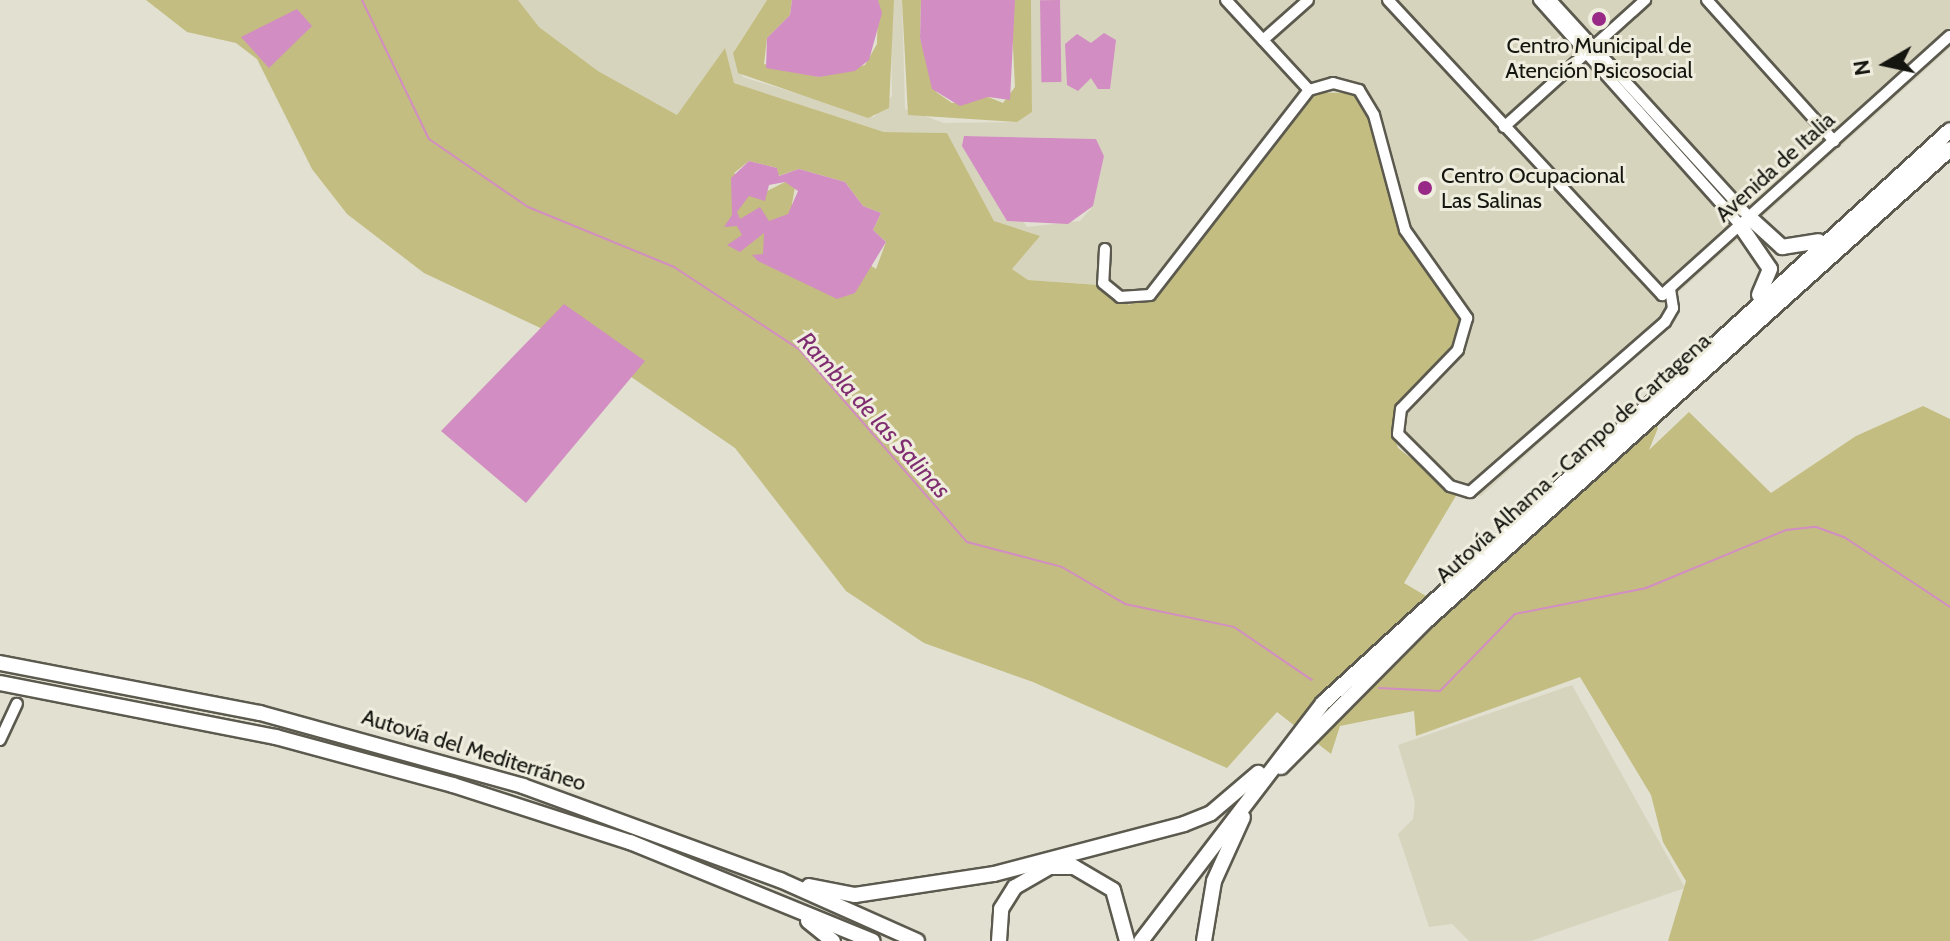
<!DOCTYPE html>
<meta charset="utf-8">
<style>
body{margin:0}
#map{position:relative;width:1950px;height:941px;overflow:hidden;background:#e1e0d1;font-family:Cabin,sans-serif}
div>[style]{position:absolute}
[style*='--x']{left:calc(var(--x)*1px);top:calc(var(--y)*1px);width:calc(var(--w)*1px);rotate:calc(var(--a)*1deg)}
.built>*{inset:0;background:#d7d4be}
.green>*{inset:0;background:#c4bd81}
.water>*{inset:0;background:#d28dc2;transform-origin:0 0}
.stream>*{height:2px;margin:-1px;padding:0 1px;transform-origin:1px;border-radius:1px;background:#d28dc2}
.roads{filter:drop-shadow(2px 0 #5c5a4e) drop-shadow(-2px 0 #5c5a4e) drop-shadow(0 2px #5c5a4e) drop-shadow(0 -2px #5c5a4e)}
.minor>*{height:10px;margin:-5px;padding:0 5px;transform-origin:5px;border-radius:5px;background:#fff}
.highway>*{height:14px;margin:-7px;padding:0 7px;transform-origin:7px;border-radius:7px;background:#fff}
.dots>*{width:22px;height:22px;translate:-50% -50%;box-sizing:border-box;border:4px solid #efedde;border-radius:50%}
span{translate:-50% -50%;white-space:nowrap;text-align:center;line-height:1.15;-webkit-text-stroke:6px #efedde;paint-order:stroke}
.poi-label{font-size:22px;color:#151510}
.left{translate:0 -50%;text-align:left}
.street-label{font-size:22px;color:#151510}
.water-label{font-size:24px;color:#7f2d70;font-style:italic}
.north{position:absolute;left:1846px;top:24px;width:80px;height:80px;-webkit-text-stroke:6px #efedde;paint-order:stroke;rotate:261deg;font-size:22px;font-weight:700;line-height:32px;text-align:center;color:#151510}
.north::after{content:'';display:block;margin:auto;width:28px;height:36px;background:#151510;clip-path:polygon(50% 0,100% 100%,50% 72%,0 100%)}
</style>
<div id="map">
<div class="built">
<i style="clip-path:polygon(evenodd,518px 0,767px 0,735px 49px,743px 77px,874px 117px,892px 96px,891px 15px,894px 0,902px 0,905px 109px,944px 123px,1017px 122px,1032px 112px,1031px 0,1950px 0,1950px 48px,1679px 292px,1676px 320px,1481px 496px,1447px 488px,1395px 439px,1400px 401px,1454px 349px,1404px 239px,1370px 118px,1314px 93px,1163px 290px,1129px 305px,1099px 285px,1028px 280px,1012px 269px,1022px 234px,994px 221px,947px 133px,884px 132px,734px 83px,724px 50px,677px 115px,598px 71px,539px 27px,518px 0,964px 136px,1096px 139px,1104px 156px,1093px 206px,1080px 221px,1027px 227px,964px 136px)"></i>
<i style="clip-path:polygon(1572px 685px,1685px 888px,1531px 941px,1469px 941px,1452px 924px,1429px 927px,1398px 834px,1413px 819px,1415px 802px,1398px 745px)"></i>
</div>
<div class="green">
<i style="clip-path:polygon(evenodd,146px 0,518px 0,539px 27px,598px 71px,677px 115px,725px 48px,734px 83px,884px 132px,947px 133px,994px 221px,1040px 236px,1012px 269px,1028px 280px,1099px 285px,1129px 305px,1163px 290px,1314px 93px,1354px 93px,1370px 118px,1404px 239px,1463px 323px,1454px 349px,1400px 401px,1392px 427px,1398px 448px,1457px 494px,1404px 583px,1443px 606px,1650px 420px,1658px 428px,1649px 450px,1689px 412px,1771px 493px,1856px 436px,1923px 406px,1950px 419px,1950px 941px,1668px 941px,1686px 881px,1663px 842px,1651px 795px,1580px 677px,1416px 736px,1414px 711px,1340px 726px,1331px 754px,1277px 712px,1227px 768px,1033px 682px,924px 643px,846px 591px,735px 448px,602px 357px,424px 273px,347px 214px,312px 169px,257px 59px,236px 43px,187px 32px,146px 0,749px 161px,777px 168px,778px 176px,799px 169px,845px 182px,863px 206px,881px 213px,873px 230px,886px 242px,876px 269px,810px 225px,792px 204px,795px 187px,785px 182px,765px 192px,734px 173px,749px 161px)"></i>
<i style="clip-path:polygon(767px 0,792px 0,790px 15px,767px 38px,764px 64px,819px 77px,865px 65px,877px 44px,878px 0,894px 0,889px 108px,868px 118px,738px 73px,733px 53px)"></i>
<i style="clip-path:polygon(902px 0,921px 0,920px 38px,936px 92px,952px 103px,988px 97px,1003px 103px,1015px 87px,1011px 8px,1015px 0,1031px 0,1032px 112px,1017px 122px,908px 115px)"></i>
</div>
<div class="water">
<i style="clip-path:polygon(792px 0,878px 0,882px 13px,869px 60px,855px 71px,819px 77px,766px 68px,767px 38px,790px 15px)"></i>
<i style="clip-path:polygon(921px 0,1015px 0,1010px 100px,988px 97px,960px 106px,932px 89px,920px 38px)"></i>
<i style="left:1060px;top:0;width:82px;height:20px;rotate:89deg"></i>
<i style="clip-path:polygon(297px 9px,312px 26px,269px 68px,241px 37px)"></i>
<i style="clip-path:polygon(1077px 34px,1091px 43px,1104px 33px,1116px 40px,1110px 89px,1098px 89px,1091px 78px,1078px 91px,1067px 85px,1065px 44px)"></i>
<i style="clip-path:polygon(964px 136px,1096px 139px,1104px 156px,1093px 206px,1068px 224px,1007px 221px,962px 146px)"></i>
<i style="clip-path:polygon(evenodd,749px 161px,777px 168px,779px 176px,799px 169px,845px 182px,863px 206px,881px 213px,873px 230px,886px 242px,855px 293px,837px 299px,758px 261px,752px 255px,763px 254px,764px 233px,740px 252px,727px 245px,742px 235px,737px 226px,724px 227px,732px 215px,731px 178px,749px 161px,785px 182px,798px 191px,788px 214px,769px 221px,760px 207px,740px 219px,737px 212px,749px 196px,765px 201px,769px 185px,785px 182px)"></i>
<i style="clip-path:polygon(564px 304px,645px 361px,526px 503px,441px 431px)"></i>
</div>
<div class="stream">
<i style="--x:362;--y:0;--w:154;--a:64.3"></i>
<i style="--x:429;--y:139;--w:120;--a:34.5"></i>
<i style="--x:528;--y:207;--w:158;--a:22.3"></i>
<i style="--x:674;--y:267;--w:149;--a:33.3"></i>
<i style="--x:799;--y:349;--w:256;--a:49"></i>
<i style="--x:967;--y:542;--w:98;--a:14.7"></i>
<i style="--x:1062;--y:567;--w:73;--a:30.4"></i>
<i style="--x:1125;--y:604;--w:111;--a:11.9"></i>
<i style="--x:1234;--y:627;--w:94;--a:34.2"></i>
<i style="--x:1379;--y:688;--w:61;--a:2.8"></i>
<i style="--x:1440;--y:691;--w:107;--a:-45.8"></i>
<i style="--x:1515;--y:614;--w:134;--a:-11.2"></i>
<i style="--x:1646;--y:588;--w:152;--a:-22.5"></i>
<i style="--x:1786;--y:530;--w:30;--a:-6"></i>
<i style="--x:1816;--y:527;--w:30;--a:20"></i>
<i style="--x:1844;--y:537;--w:127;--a:33.4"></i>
</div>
<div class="roads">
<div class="minor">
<i style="--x:1226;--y:0;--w:122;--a:47.3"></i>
<i style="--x:1388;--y:0;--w:403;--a:47.1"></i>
<i style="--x:1662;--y:295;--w:387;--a:-42"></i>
<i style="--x:1539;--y:0;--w:302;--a:48.2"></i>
<i style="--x:1551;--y:0;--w:294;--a:47.6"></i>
<i style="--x:1707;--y:0;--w:190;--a:48"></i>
<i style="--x:1263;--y:40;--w:60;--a:-41.6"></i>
<i style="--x:1504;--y:127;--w:190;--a:-42"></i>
<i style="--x:1105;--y:249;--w:34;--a:93"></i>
<i style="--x:1103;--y:283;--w:22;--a:39"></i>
<i style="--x:1120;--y:297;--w:30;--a:-4"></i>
<i style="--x:1150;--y:295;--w:259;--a:-52.2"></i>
<i style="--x:1309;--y:90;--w:25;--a:-16"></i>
<i style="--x:1333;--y:83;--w:27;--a:15"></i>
<i style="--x:1359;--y:90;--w:29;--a:59"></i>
<i style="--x:1374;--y:115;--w:119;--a:74.9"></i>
<i style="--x:1405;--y:230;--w:108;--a:54.8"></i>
<i style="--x:1467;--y:318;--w:33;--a:106"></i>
<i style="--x:1458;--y:350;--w:82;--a:134"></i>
<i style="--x:1401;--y:409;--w:25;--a:97"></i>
<i style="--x:1398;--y:434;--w:74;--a:45"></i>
<i style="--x:1450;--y:486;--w:21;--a:17"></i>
<i style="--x:1470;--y:492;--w:259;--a:-41.1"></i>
<i style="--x:1665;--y:322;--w:16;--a:-60"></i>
<i style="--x:1673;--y:308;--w:20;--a:-99"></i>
<i style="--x:0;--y:740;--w:40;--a:-65"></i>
</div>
<div class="highway">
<i style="--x:1749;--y:217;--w:45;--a:42.3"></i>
<i style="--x:1782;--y:247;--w:37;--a:-9"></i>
<i style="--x:1740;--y:225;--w:53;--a:55.7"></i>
<i style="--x:1770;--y:269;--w:28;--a:113"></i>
<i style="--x:0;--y:663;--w:265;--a:10.9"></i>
<i style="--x:260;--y:713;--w:273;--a:15.5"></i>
<i style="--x:523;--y:786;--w:274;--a:20.1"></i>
<i style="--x:780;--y:880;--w:150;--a:24"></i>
<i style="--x:0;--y:683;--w:281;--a:11.1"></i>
<i style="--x:276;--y:737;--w:183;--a:15.2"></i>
<i style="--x:453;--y:785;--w:186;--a:17.9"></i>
<i style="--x:630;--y:842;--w:262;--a:22.2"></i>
<i style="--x:1281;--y:767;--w:206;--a:-45.2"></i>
<i style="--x:1426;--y:621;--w:705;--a:-42.01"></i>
<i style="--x:809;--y:886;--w:47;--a:11.1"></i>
<i style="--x:855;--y:895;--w:141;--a:-8.6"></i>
<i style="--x:994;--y:874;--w:196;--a:-14.7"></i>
<i style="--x:1184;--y:824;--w:29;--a:-22"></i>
<i style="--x:1211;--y:813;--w:62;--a:-40.4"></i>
<i style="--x:808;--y:921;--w:32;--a:39"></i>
<i style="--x:999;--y:941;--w:32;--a:-86"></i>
<i style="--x:1001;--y:909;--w:26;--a:-58"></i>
<i style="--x:1015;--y:887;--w:39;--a:-30"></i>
<i style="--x:1049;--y:867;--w:25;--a:0"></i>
<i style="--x:1074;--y:867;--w:45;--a:30.5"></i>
<i style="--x:1113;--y:890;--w:53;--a:74.6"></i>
<i style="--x:1141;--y:941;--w:300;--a:-52.6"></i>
<i style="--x:1323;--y:703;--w:849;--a:-42.42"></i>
<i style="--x:1204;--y:941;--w:61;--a:-80.5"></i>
<i style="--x:1214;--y:881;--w:70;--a:-65.6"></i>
</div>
</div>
<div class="dots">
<i style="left:1599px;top:19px;background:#992987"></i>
<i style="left:1425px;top:188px;background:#992987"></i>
</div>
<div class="poi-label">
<span style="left:1599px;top:58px">Centro Municipal de<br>Atención Psicosocial</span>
<span class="left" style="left:1441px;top:188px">Centro Ocupacional<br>Las Salinas</span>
</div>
<div class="street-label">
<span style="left:1775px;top:167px;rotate:-42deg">Avenida de Italia</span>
<span style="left:1573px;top:458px;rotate:-42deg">Autovía Alhama - Campo de Cartagena</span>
<span style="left:474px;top:750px;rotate:17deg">Autovía del Mediterráneo</span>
</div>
<div class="water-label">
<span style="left:874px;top:415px;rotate:48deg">Rambla de las Salinas</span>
</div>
<div class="north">N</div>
</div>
